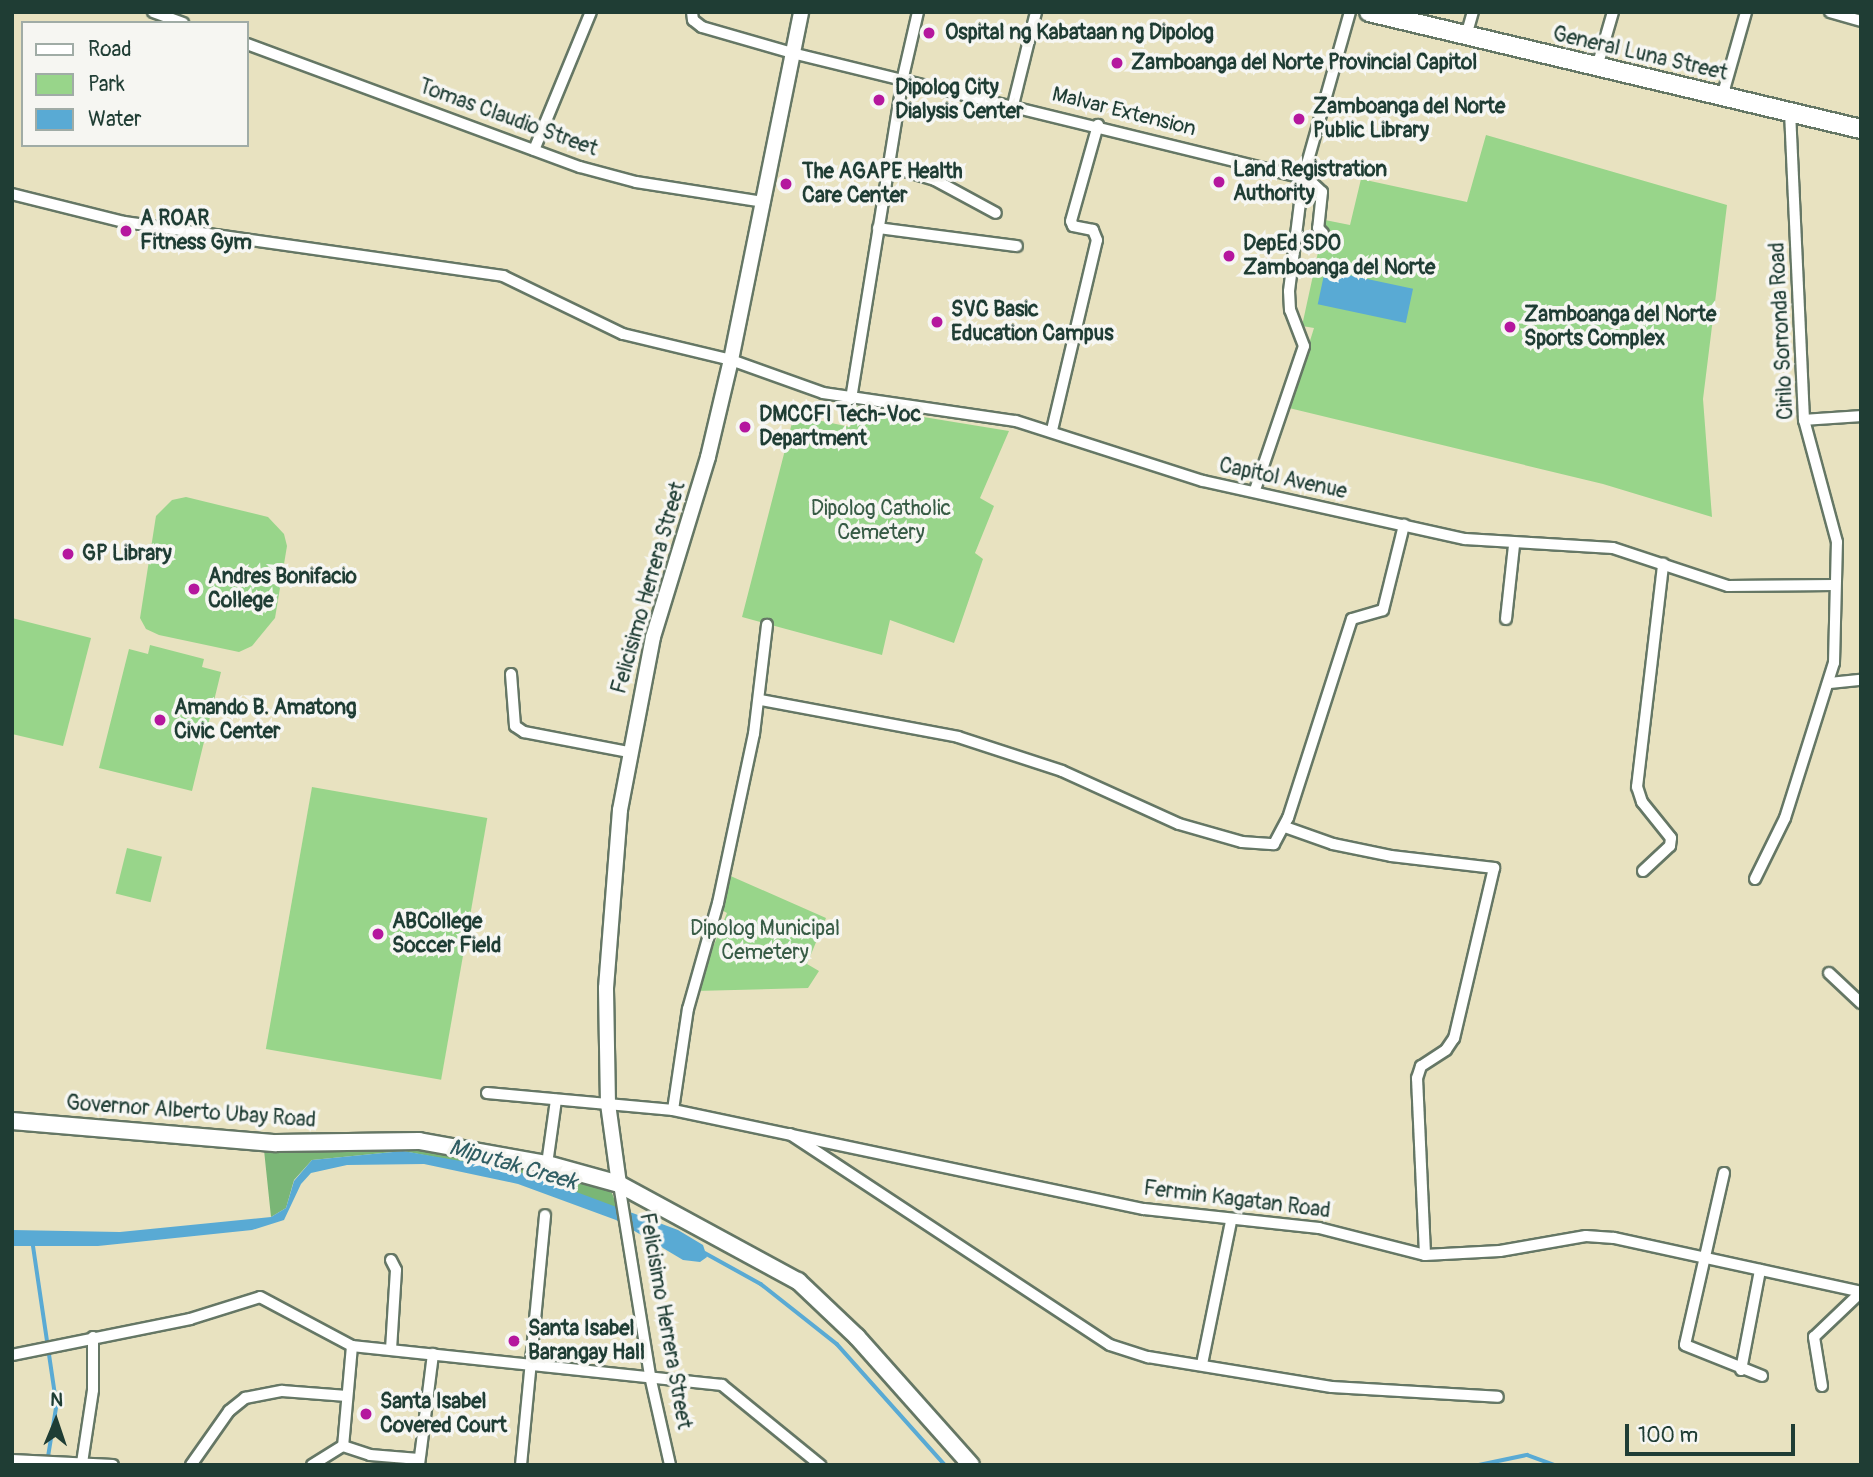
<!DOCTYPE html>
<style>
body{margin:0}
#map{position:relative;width:1873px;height:1477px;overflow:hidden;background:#e8e2c0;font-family:Pangolin,sans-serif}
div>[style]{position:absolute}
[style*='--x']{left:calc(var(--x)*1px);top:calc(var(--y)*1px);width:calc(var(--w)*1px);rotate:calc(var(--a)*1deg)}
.green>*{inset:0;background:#98d58a;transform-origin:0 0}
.forest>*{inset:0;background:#7ab676}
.water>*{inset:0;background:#59aad4;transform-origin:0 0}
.stream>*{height:3.5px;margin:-1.75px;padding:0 1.75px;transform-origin:1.75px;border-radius:1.75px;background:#59aad4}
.roads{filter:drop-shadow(2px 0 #657765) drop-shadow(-2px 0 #657765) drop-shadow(0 2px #657765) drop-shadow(0 -2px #657765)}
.minor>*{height:10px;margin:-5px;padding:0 5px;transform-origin:5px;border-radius:5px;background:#fff}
.tertiary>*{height:14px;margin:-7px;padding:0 7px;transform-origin:7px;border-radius:7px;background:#fff}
.secondary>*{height:16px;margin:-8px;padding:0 8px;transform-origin:8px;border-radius:8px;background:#fff}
.primary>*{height:18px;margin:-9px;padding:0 9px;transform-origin:9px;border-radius:9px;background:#fff}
.dots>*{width:19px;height:19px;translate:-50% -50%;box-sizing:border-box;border:4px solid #f6f6f2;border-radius:50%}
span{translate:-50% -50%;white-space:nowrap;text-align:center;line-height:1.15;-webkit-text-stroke:7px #f6f6f2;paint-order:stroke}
.poi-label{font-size:21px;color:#1f3d34;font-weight:700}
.left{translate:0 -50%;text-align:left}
.street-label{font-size:21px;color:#1f3d34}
.park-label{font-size:21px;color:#375b45}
.water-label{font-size:23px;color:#305e64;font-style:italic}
.frame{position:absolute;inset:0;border:14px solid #1f3d34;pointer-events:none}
.legend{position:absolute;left:21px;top:21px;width:228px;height:126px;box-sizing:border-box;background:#f6f6f2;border:2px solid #a0aca6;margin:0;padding:9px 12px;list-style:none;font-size:21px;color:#1f3d34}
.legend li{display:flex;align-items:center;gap:14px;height:35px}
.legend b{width:35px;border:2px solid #a0aca6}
.north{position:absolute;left:21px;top:1386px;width:70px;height:70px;-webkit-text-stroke:5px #f6f6f2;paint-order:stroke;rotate:2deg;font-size:19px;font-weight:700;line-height:28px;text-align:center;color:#1f3d34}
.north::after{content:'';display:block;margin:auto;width:24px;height:32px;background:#1f3d34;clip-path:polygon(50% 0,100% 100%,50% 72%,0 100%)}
.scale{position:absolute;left:1625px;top:1424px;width:170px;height:32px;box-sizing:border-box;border:4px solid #1f3d34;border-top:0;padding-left:9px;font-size:21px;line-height:24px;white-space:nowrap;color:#1f3d34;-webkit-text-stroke:5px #f6f6f2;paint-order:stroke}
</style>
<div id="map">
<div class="green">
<i style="clip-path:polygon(1486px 135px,1727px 205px,1703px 399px,1712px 517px,1603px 484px,1289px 408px,1314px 328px,1302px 326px,1325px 220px,1350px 225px,1361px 179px,1467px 202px)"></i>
<i style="clip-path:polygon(856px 406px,1009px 431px,980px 498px,994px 506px,975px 553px,983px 559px,954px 643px,890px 620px,882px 655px,742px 617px,794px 415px,850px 427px)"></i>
<i style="clip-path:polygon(186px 497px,268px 517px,284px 534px,287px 546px,275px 618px,252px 646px,239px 652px,159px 635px,146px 629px,140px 618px,156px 516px,172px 500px)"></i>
<i style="clip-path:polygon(12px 618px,91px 638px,63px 746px,12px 734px)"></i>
<i style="clip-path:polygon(150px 645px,204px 659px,202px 667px,221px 672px,192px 791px,99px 768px,129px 649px,148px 654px)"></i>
<i style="left:312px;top:787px;width:178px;height:266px;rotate:10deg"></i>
<i style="left:127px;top:848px;width:36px;height:47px;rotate:14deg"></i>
<i style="clip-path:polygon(726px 874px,826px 918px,807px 964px,819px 971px,808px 988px,695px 991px,727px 913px,718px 908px)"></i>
</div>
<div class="forest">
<i style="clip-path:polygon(403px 1145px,593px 1183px,612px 1193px,618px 1209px,528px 1175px,403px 1151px,312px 1160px,294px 1180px,286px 1208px,271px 1217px,264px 1150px)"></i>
</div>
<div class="water">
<i style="left:1325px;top:270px;width:90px;height:35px;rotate:12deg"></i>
<i style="clip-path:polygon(403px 1151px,513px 1170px,555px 1184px,678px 1230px,703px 1245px,707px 1257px,700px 1262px,683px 1260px,616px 1220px,518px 1184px,424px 1164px,347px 1165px,311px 1173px,301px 1184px,284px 1220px,252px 1230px,98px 1246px,12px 1246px,12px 1230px,120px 1232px,271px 1217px,286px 1208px,294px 1181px,312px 1160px)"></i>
</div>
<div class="stream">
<i style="--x:33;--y:1243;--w:164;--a:81.6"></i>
<i style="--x:57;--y:1405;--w:56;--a:99.3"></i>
<i style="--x:705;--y:1253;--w:64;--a:29"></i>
<i style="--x:761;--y:1284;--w:97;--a:38.3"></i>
<i style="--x:837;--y:1344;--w:162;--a:48.2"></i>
<i style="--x:1479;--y:1465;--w:49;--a:-11.8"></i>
<i style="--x:1527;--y:1455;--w:30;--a:20"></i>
</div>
<div class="roads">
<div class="minor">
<i style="--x:153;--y:12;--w:32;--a:20"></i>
<i style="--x:692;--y:12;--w:8;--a:83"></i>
<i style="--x:693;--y:20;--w:11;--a:38"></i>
<i style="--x:702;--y:27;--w:94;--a:16.1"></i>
<i style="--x:792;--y:53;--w:531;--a:13.72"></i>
<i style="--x:1308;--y:179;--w:19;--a:43"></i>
<i style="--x:1322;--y:192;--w:36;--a:96"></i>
<i style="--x:1318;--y:228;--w:7;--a:45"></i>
<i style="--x:1830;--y:12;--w:32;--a:16"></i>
<i style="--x:1466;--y:36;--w:25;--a:-74"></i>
<i style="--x:247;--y:44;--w:355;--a:20.3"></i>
<i style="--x:580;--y:167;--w:58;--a:15"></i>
<i style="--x:636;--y:182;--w:130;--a:8.9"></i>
<i style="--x:1597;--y:67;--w:57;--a:-73.8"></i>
<i style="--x:1722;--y:97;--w:88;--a:-74.2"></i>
<i style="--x:1013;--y:105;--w:96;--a:-76.1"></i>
<i style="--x:534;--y:150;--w:149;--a:-67.6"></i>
<i style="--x:888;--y:166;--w:49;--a:16.6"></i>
<i style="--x:935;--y:180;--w:69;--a:28.4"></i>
<i style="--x:12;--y:194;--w:115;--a:14"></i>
<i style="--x:124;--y:222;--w:383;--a:8.1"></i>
<i style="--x:503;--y:276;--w:133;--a:25.8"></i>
<i style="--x:623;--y:334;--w:111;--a:13.5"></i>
<i style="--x:731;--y:360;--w:98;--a:19.7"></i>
<i style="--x:823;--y:393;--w:195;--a:8.3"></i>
<i style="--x:1016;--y:421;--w:196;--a:17.8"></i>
<i style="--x:1203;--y:481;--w:268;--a:12.5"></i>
<i style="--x:1465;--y:539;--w:148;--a:3.5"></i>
<i style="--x:1613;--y:548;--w:121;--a:18.3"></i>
<i style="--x:1728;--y:586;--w:106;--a:-0.5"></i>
<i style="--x:878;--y:228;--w:140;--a:7.4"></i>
<i style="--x:851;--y:399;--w:326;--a:-80.8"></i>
<i style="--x:903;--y:77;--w:67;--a:-77"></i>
<i style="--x:1804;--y:420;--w:57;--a:-4"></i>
<i style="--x:1052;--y:430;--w:195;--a:-76.7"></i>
<i style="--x:1097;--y:240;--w:11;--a:-112"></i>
<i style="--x:1093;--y:230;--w:20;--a:-169"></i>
<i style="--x:1073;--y:226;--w:5;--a:-112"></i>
<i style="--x:1071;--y:221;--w:100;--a:-74.3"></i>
<i style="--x:1255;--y:490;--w:152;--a:-71.2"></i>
<i style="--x:1304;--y:346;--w:39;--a:-111"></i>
<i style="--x:1290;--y:310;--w:19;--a:-93"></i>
<i style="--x:1289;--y:291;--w:114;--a:-82.9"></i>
<i style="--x:1303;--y:178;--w:173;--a:-74.2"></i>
<i style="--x:1506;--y:619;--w:74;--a:-83.8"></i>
<i style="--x:511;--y:674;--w:52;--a:85.6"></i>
<i style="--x:515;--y:726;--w:11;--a:34"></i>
<i style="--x:524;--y:732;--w:107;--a:10.8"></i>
<i style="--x:1830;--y:683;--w:31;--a:-6"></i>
<i style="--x:761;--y:700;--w:200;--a:10.6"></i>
<i style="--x:958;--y:737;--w:109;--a:18.1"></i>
<i style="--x:1062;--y:771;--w:128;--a:24.4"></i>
<i style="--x:1179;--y:824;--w:66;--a:15.9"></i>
<i style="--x:1242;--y:842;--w:32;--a:4"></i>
<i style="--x:1274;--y:844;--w:30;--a:-62"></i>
<i style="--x:1288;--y:818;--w:209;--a:-72.2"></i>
<i style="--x:1352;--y:619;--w:32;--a:-16"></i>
<i style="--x:1383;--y:610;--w:88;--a:-76.1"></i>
<i style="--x:1285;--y:827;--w:51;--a:19.5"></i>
<i style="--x:1333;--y:844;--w:59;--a:11.7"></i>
<i style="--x:1391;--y:856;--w:104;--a:6.6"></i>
<i style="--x:1494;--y:868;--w:175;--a:103.2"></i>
<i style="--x:1454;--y:1038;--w:14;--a:124"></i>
<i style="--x:1446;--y:1050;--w:30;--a:147"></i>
<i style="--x:1421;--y:1066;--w:13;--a:108"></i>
<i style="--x:1417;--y:1078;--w:177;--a:87.4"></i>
<i style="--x:1643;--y:871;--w:37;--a:-43"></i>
<i style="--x:1670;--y:846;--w:8;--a:-83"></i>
<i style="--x:1671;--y:838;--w:46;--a:-128.9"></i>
<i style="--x:1642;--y:802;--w:16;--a:-108"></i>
<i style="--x:1637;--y:787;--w:225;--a:-83.3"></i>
<i style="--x:1755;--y:879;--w:68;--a:-63.8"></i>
<i style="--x:1785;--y:818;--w:163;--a:-72.5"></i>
<i style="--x:1834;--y:663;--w:121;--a:-88.6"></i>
<i style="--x:1837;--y:542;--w:126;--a:-105.1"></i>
<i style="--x:1804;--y:420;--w:307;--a:-92.6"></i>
<i style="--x:1829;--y:973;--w:44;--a:43.2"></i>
<i style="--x:487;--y:1093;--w:187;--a:5.2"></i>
<i style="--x:673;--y:1110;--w:481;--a:11.9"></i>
<i style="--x:1144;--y:1209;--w:176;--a:6.2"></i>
<i style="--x:1319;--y:1228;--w:109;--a:14.3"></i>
<i style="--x:1425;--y:1255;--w:75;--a:-3.1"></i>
<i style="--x:1500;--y:1251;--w:87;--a:-9.9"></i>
<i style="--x:1586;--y:1236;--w:28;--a:4"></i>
<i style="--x:1614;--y:1238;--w:253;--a:12.3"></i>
<i style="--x:673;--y:1110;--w:102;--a:-81.6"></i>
<i style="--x:688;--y:1009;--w:110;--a:-74.2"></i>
<i style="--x:718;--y:903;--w:173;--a:-78"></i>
<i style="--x:754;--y:734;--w:110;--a:-83.2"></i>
<i style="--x:790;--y:1134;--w:383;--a:33.4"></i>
<i style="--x:1110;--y:1345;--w:40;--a:18"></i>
<i style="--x:1148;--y:1357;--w:186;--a:9.3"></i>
<i style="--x:1332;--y:1387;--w:166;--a:3.4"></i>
<i style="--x:547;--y:1164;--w:65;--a:-82"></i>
<i style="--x:1724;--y:1173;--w:176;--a:102.8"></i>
<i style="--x:1685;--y:1345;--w:83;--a:21.9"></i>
<i style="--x:619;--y:1184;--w:194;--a:80.8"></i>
<i style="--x:650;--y:1376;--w:91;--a:77.3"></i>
<i style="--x:391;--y:1260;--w:11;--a:63"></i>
<i style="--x:396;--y:1270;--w:80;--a:93.6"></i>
<i style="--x:352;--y:1346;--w:100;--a:95.1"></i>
<i style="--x:343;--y:1446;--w:28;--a:18"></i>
<i style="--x:370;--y:1455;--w:49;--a:4.7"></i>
<i style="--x:12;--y:1355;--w:182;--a:-11.4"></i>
<i style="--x:190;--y:1319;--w:73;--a:-17.4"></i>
<i style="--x:260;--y:1297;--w:104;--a:28"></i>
<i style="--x:352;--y:1346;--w:372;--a:6"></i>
<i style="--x:722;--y:1385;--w:127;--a:39.2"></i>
<i style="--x:1202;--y:1364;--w:146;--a:-78.5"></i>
<i style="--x:1741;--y:1370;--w:102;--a:-79.2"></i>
<i style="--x:1822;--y:1386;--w:50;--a:-99.3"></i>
<i style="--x:1814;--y:1337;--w:64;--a:-43.7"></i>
<i style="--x:12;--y:1460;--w:101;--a:2.8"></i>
<i style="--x:82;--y:1463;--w:74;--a:-81.4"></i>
<i style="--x:93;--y:1390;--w:53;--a:-90"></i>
<i style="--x:191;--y:1465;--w:66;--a:-54.9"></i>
<i style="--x:229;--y:1411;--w:21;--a:-39"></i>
<i style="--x:245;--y:1398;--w:38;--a:-11"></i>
<i style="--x:282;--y:1391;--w:65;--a:4.4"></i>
<i style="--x:312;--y:1465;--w:36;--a:-32"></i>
<i style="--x:419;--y:1465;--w:112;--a:-82.8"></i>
<i style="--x:521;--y:1465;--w:251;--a:-84.5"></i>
</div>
<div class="tertiary">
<i style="--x:619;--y:1184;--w:81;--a:-97.8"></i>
<i style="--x:608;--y:1104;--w:116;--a:-91"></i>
<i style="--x:606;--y:988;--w:179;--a:-85.5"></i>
<i style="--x:620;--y:810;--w:176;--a:-79.2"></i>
<i style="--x:653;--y:637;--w:188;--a:-73"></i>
<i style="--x:708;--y:457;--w:100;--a:-76.7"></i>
<i style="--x:731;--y:360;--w:355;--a:-78.6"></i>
</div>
<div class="secondary">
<i style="--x:12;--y:1121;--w:265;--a:4.8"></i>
<i style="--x:276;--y:1143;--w:143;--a:-0.8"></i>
<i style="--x:419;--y:1141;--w:130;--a:10.2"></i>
<i style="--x:547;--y:1164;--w:75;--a:15.5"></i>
<i style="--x:619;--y:1184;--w:204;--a:28.5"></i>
<i style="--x:798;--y:1281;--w:81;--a:43.5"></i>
<i style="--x:857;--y:1337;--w:171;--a:48.3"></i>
</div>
<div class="primary">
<i style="--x:1369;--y:12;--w:506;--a:13.38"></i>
</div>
</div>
<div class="dots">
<i style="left:929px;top:33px;background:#b5179e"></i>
<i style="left:1117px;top:63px;background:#b5179e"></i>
<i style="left:879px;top:100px;background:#b5179e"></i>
<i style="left:1299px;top:119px;background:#b5179e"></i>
<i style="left:1219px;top:182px;background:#b5179e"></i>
<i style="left:786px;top:184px;background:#b5179e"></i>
<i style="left:126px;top:231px;background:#b5179e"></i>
<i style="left:1229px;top:256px;background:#b5179e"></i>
<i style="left:937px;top:322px;background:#b5179e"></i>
<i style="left:1510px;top:327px;background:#b5179e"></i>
<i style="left:745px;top:427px;background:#b5179e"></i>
<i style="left:68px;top:554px;background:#b5179e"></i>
<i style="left:194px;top:589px;background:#b5179e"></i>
<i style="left:160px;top:720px;background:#b5179e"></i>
<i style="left:378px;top:934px;background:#b5179e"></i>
<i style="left:514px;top:1341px;background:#b5179e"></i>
<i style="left:366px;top:1414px;background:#b5179e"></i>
</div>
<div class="poi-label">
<span class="left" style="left:945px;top:33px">Ospital ng Kabataan ng Dipolog</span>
<span class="left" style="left:1131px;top:63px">Zamboanga del Norte Provincial Capitol</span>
<span class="left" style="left:895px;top:100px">Dipolog City<br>Dialysis Center</span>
<span class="left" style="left:1313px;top:119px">Zamboanga del Norte<br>Public Library</span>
<span class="left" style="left:1233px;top:182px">Land Registration<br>Authority</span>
<span class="left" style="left:802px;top:184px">The AGAPE Health<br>Care Center</span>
<span class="left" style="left:140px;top:231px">A ROAR<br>Fitness Gym</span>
<span class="left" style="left:1243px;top:256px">DepEd SDO<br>Zamboanga del Norte</span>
<span class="left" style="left:951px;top:322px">SVC Basic<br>Education Campus</span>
<span class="left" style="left:1524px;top:327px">Zamboanga del Norte<br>Sports Complex</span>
<span class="left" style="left:759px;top:427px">DMCCFI Tech-Voc<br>Department</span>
<span class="left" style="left:82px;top:554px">GP Library</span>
<span class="left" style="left:208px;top:589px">Andres Bonifacio<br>College</span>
<span class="left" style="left:174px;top:720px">Amando B. Amatong<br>Civic Center</span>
<span class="left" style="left:392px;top:934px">ABCollege<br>Soccer Field</span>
<span class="left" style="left:528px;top:1341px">Santa Isabel<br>Barangay Hall</span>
<span class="left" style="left:380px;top:1414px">Santa Isabel<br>Covered Court</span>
</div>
<div class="street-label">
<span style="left:1640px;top:54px;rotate:13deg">General Luna Street</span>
<span style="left:1124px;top:112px;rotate:14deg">Malvar Extension</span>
<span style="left:508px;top:118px;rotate:20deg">Tomas Claudio Street</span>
<span style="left:1782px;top:331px;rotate:-93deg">Cirilo Sorronda Road</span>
<span style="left:1283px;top:479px;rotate:12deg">Capitol Avenue</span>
<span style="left:649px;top:588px;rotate:-74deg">Felicisimo Herrera Street</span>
<span style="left:191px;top:1112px;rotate:4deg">Governor Alberto Ubay Road</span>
<span style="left:1237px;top:1200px;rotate:7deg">Fermin Kagatan Road</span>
<span style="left:665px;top:1321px;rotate:80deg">Felicisimo Herrera Street</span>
</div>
<div class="park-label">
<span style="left:881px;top:521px">Dipolog Catholic<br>Cemetery</span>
<span style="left:765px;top:941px">Dipolog Municipal<br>Cemetery</span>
</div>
<div class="water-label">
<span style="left:513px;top:1165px;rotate:16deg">Miputak Creek</span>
</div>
<div class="frame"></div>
<ul class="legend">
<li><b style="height:9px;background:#fff"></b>Road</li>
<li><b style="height:19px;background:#98d58a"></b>Park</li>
<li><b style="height:19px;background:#59aad4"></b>Water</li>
</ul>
<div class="north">N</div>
<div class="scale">100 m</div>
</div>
